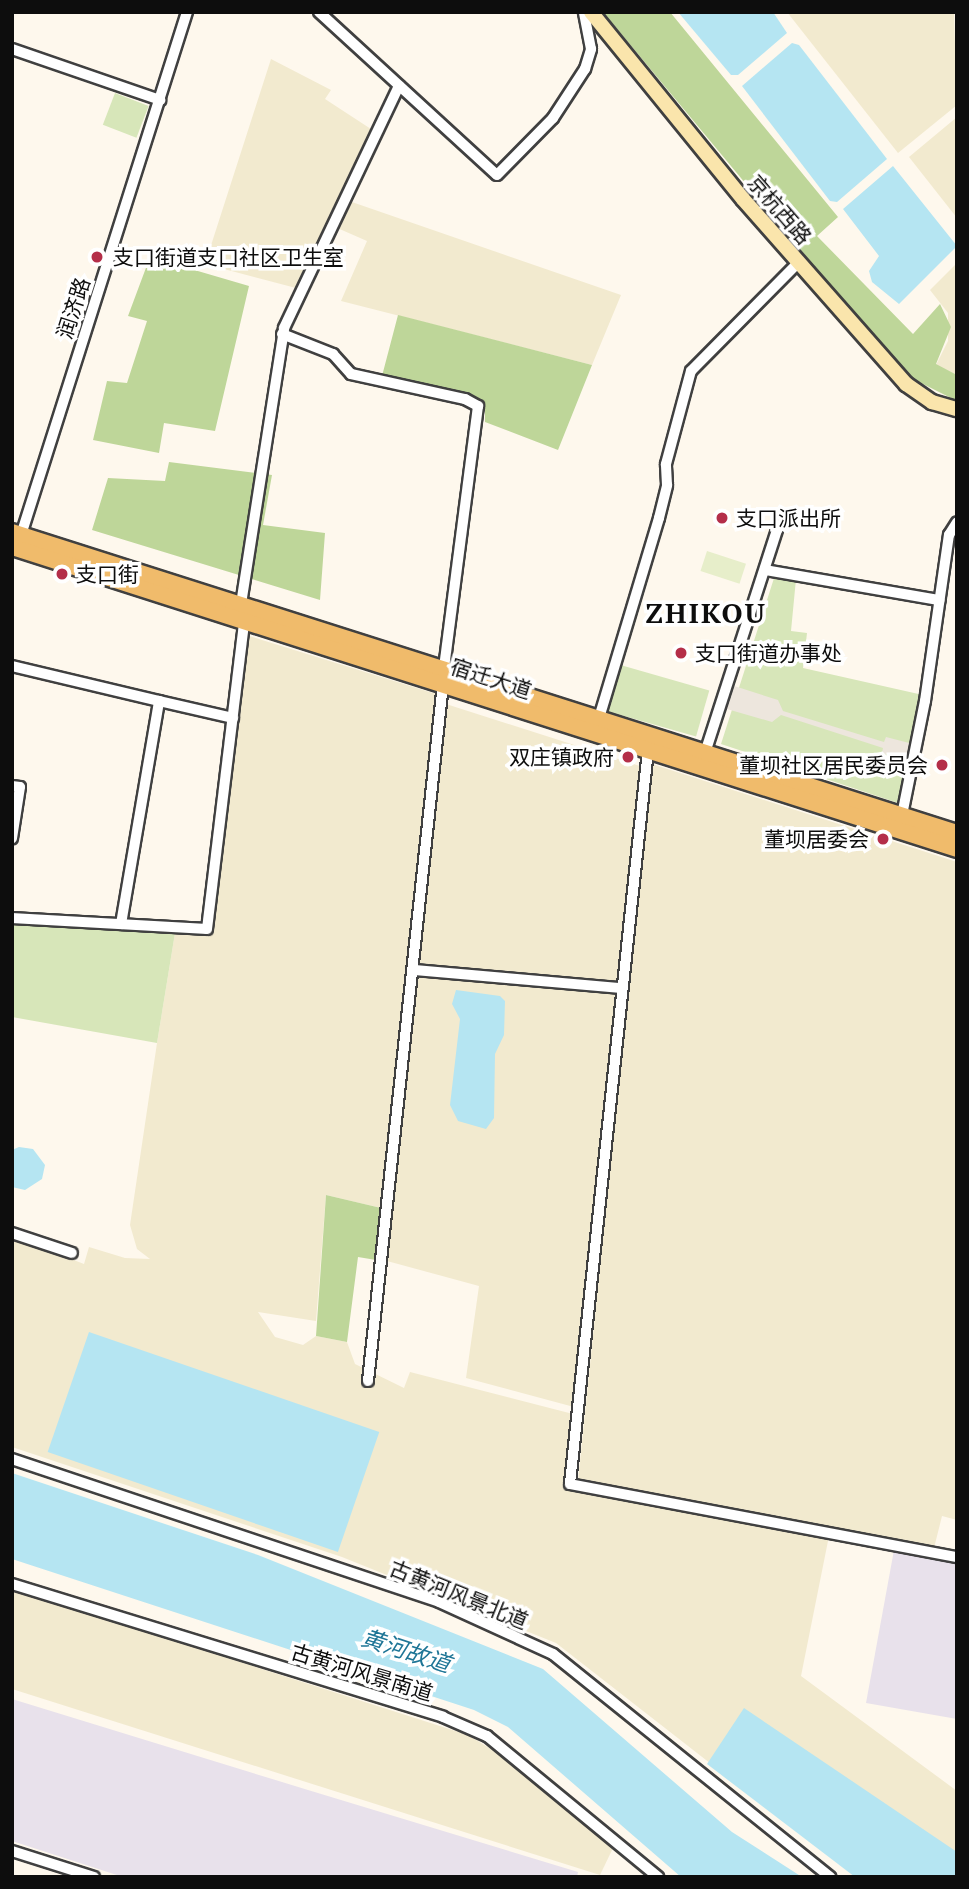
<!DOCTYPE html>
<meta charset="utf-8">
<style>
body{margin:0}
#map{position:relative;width:969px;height:1889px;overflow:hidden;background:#fef8ed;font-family:"PT Serif","Noto Sans SC",serif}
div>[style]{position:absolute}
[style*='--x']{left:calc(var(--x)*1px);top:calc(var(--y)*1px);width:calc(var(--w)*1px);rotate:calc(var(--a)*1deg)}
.industrial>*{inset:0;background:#e8e1eb}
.farmland>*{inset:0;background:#f2eacf}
.green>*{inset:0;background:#d7e6b9;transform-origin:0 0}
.forest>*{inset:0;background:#bed699}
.pitch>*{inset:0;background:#e7eeca;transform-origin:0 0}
.plaza>*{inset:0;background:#ede6dd}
.water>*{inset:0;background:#b5e5f2;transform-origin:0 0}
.roads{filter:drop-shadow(2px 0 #404040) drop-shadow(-2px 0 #404040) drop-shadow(0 2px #404040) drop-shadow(0 -2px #404040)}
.street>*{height:10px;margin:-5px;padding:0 5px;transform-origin:5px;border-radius:5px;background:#fff}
.secondary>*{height:14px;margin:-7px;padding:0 7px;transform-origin:7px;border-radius:7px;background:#fae5ac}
.primary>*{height:16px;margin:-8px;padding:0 8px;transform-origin:8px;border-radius:8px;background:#f0bb6b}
.dots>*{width:19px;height:19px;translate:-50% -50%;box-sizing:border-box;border:4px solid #fff;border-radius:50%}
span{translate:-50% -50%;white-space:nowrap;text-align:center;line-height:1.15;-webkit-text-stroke:7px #fff;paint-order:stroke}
.street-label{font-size:21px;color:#0d0d0d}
.poi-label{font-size:21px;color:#0d0d0d}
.left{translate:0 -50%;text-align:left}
.right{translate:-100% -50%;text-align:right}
.water-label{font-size:23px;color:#1e7596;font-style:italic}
.district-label{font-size:28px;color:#0d0d0d;font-weight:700;letter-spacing:2px}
.frame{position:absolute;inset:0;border:14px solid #0d0d0d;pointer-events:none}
</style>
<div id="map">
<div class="industrial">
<i style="clip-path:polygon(894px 1550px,957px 1561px,957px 1719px,866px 1703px)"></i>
<i style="clip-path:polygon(12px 1699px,308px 1790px,578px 1872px,577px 1877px,123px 1877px,12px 1841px)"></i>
</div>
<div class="farmland">
<i style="clip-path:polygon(787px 12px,954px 12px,957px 105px,898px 153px)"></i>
<i style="clip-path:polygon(271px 59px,331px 90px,325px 99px,374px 131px,296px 288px,205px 264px)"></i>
<i style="clip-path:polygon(957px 117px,957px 218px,909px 157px)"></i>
<i style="clip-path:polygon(349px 201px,621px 295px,592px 365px,341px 301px,367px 241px,335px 227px)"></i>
<i style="clip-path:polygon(957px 263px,957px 375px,936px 365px,948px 341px,948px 313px,930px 290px)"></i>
<i style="clip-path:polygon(246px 635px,436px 694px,381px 1208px,326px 1195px,316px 1321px,258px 1312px,275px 1337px,303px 1345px,316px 1336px,347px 1342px,355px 1364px,404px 1388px,410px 1372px,573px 1414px,565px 1483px,582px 1492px,829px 1536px,801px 1676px,957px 1791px,957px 1877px,856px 1877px,556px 1643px,342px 1557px,12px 1447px,12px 1236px,84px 1264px,89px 1247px,125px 1258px,150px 1259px,137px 1249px,130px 1225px,157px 1043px,175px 933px,212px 934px)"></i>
<i style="clip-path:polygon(446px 704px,643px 767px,574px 1407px,466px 1378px,479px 1286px,387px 1261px)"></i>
<i style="clip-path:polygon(652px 764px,957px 862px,957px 1520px,942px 1516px,934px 1548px,578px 1481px)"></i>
<i style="clip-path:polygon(12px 1589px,468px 1735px,499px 1754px,614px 1846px,600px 1875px,12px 1689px)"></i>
</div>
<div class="green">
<i style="left:115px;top:93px;width:36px;height:34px;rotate:21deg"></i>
<i style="clip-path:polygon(775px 575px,796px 579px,791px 631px,807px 633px,803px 668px,923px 695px,901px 804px,721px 744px)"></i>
<i style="left:617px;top:664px;width:96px;height:48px;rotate:16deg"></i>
<i style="clip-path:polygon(12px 924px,175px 933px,157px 1043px,12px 1017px)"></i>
</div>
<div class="forest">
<i style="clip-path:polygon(603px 12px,670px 12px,838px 217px,817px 236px,913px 334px,940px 304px,951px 327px,936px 364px,957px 375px,957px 401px,911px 378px,879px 344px)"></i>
<i style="clip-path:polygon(150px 257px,249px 286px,215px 431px,164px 423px,159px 453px,93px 440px,107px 381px,127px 383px,147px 321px,128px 316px)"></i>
<i style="clip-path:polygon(398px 315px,592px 365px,558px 450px,485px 422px,485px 406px,475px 397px,382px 376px)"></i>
<i style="clip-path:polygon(169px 462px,272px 475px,263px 525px,325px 533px,320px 600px,92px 530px,108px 478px,165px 481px)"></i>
<i style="clip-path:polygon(326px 1195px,381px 1208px,376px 1260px,358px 1257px,347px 1342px,316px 1336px)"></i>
</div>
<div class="pitch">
<i style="left:707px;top:551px;width:41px;height:21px;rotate:18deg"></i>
</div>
<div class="plaza">
<i style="clip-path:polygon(728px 684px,778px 700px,783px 711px,884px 742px,886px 737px,917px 745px,914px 763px,882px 753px,883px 748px,781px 715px,772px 722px,720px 707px)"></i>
</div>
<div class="water">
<i style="clip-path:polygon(678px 12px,773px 12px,787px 33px,738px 75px,731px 75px)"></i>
<i style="clip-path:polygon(792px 43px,799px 45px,887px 159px,837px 202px,830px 201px,742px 86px)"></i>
<i style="clip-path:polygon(893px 166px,957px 246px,899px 304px,872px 282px,869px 271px,879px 256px,843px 209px)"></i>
<i style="clip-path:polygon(456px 990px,500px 996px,505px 1001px,504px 1035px,495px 1054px,494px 1118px,486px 1129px,458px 1121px,450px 1105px,460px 1019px,452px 1004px)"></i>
<i style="clip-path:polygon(19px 1147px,33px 1149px,45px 1165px,42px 1179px,25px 1190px,12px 1187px,12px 1150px)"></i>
<i style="left:89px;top:1332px;width:307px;height:127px;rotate:19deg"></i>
<i style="clip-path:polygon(12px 1473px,258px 1555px,543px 1669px,732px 1832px,802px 1877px,681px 1877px,508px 1727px,474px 1710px,12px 1559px)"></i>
<i style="clip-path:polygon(744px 1708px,957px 1852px,957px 1877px,855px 1877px,707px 1764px)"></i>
</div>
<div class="roads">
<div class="street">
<i style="--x:319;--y:12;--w:241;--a:42.5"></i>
<i style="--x:497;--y:175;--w:80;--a:-45.5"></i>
<i style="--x:553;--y:118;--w:59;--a:-56.9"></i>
<i style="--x:585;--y:69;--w:21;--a:-73"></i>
<i style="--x:591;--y:49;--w:38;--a:-101"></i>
<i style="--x:12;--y:49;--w:157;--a:19"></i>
<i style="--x:282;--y:334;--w:55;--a:21.4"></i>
<i style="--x:333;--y:354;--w:27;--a:48"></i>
<i style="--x:351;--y:374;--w:117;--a:12.4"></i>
<i style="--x:465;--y:399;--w:15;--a:28"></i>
<i style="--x:478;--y:406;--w:263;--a:97.4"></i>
<i style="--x:21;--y:535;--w:549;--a:-72.39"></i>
<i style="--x:765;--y:570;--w:177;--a:9.8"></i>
<i style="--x:241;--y:604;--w:279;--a:-81.1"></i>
<i style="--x:284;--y:328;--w:268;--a:-64.6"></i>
<i style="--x:12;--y:666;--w:151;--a:13.4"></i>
<i style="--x:599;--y:718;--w:209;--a:-73.3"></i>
<i style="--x:659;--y:518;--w:34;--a:-76"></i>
<i style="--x:667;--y:485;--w:21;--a:-93"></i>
<i style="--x:666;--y:464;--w:96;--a:-75"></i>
<i style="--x:691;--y:371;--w:153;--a:-45.3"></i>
<i style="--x:648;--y:750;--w:738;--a:96.07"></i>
<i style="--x:570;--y:1484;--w:394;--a:10.7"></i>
<i style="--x:704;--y:756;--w:241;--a:-72.1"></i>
<i style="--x:12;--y:786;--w:8;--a:7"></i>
<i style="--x:20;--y:787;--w:52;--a:98.9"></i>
<i style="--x:902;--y:815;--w:116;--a:-78.6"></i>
<i style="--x:925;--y:701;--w:168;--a:-81.8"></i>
<i style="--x:949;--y:535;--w:15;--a:-58"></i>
<i style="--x:12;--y:918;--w:195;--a:3.2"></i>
<i style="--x:207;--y:929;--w:310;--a:-83.1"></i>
<i style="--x:121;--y:924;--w:226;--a:-80.3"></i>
<i style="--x:159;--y:701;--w:76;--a:12.9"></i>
<i style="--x:414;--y:970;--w:206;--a:5"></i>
<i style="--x:12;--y:1233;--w:63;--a:18.4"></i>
<i style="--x:368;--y:1381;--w:701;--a:-83.86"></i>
<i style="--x:12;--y:1459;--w:450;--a:18.5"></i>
<i style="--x:439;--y:1602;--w:125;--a:24.5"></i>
<i style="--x:553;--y:1654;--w:356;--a:38.8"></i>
<i style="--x:12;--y:1584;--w:451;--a:17.1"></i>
<i style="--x:443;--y:1717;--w:48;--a:23.4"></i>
<i style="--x:487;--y:1736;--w:222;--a:39.5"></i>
<i style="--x:12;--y:1851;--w:86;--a:17.6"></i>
</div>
<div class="secondary">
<i style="--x:591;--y:12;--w:241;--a:50.9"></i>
<i style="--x:743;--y:199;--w:247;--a:48.6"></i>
<i style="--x:906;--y:384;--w:32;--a:35"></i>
<i style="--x:932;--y:402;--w:26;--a:16"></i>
</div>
<div class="primary">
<i style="--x:12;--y:532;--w:992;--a:17.67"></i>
<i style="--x:12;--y:547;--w:992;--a:17.72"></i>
</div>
</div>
<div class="dots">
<i style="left:97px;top:257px;background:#b42e49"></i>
<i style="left:722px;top:518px;background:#b42e49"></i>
<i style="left:62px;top:574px;background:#b42e49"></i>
<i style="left:681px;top:653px;background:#b42e49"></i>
<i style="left:628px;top:757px;background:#b42e49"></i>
<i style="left:942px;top:765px;background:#b42e49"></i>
<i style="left:883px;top:839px;background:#b42e49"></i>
</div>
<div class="street-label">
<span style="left:780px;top:209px;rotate:49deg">京杭西路</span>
<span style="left:73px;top:308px;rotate:-72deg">润济路</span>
<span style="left:491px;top:678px;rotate:18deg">宿迁大道</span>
<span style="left:459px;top:1594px;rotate:22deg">古黄河风景北道</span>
<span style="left:362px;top:1672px;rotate:17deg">古黄河风景南道</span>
</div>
<div class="poi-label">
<span class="left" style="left:113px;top:257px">支口街道支口社区卫生室</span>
<span class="left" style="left:736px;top:518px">支口派出所</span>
<span class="left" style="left:76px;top:574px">支口街</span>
<span class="left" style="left:695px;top:653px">支口街道办事处</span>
<span class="right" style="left:614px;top:757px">双庄镇政府</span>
<span class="right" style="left:928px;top:765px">董坝社区居民委员会</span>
<span class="right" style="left:869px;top:839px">董坝居委会</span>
</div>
<div class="water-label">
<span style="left:406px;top:1651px;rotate:18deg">黄河故道</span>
</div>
<div class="district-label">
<span style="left:706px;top:613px">ZHIKOU</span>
</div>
<div class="frame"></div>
</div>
